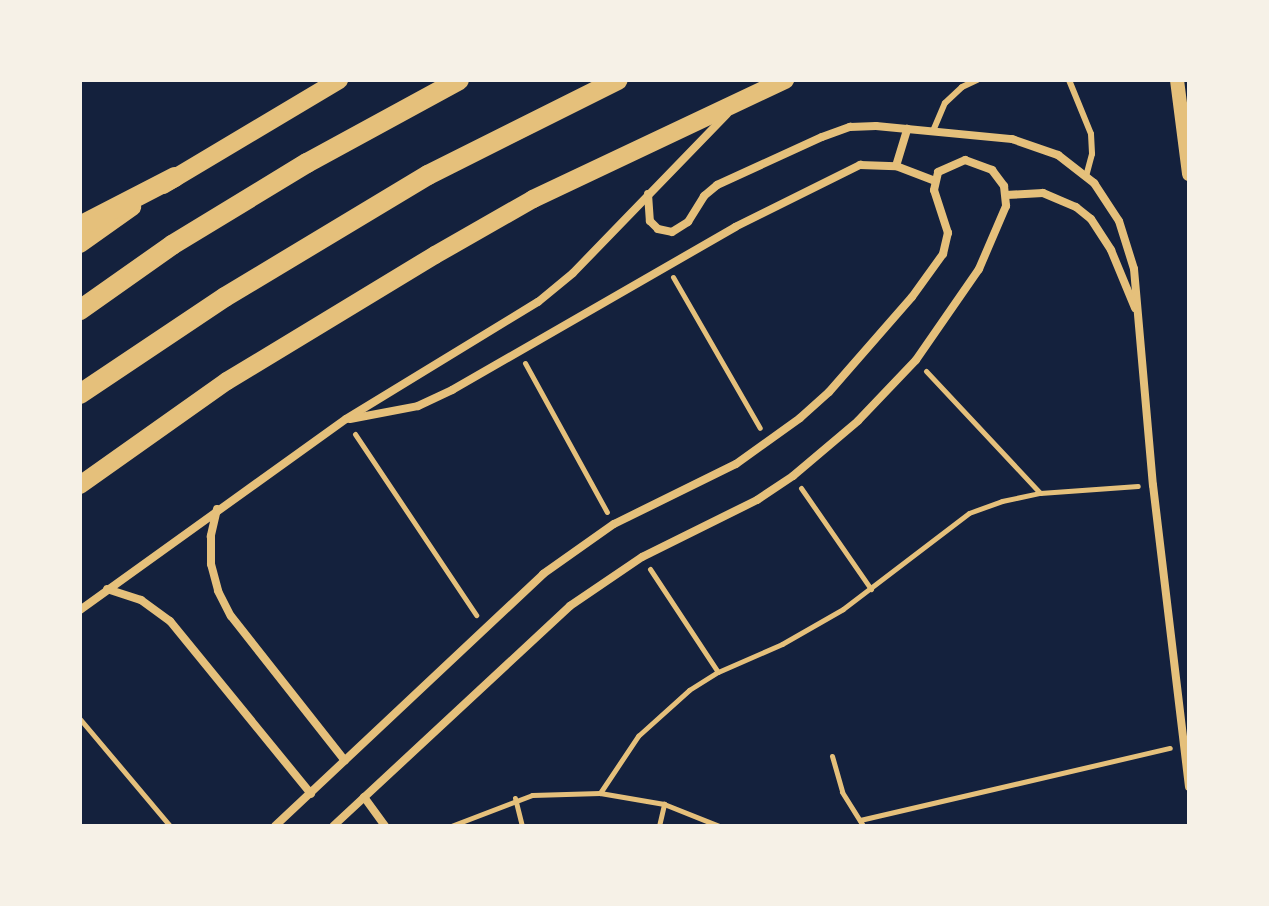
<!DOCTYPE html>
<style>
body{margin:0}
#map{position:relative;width:1269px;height:906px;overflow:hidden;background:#14213d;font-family:Jost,sans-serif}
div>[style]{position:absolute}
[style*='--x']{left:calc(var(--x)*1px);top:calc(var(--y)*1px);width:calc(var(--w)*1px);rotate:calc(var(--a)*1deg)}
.path>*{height:5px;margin:-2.5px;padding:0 2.5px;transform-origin:2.5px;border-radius:2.5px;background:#e5c07b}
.service>*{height:6px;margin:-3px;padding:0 3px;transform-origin:3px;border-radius:3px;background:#e5c07b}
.minor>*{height:8px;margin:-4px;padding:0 4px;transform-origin:4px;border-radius:4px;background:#e5c07b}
.tertiary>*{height:14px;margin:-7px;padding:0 7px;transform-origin:7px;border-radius:7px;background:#e5c07b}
.trunk>*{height:18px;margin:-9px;padding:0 9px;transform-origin:9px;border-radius:9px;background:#e5c07b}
.motorway>*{height:20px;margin:-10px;padding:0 10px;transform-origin:10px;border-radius:10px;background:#e5c07b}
span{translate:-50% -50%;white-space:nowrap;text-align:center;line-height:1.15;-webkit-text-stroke:6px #f6f1e7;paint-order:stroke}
.frame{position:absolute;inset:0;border:82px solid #f6f1e7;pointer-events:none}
</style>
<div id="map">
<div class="path">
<i style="--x:673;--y:277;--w:174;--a:60.1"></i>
<i style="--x:525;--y:363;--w:170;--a:61.2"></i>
<i style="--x:926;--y:371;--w:167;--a:46.9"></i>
<i style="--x:355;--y:434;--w:218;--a:56.2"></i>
<i style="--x:801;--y:488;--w:123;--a:55.3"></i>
<i style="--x:650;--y:569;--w:123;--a:56.6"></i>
<i style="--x:80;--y:719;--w:140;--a:49.9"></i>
<i style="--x:832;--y:756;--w:37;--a:74"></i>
<i style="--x:842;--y:792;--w:40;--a:58"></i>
<i style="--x:600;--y:793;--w:69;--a:-56.3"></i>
<i style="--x:638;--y:736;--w:69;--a:-42"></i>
<i style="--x:689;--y:690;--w:34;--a:-32"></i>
<i style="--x:718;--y:672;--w:70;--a:-23.6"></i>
<i style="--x:782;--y:644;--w:70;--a:-29.8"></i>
<i style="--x:843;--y:609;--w:158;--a:-37.3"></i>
<i style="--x:969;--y:513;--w:35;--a:-20"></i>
<i style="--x:1002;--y:501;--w:39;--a:-12"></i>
<i style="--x:1040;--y:493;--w:98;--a:-4.1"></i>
<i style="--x:515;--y:798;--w:29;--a:76"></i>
<i style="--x:860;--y:820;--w:318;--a:-13.1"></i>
<i style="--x:451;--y:826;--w:87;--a:-20.9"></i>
<i style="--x:532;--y:795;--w:68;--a:-1.7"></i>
<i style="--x:600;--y:793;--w:65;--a:9.8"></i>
<i style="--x:664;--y:804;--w:59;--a:21.8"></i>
<i style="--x:659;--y:826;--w:23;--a:-77"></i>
</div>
<div class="service">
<i style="--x:1069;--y:80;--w:58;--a:67.8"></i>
<i style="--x:1091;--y:134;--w:20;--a:87"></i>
<i style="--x:1092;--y:154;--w:23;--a:105"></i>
<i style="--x:933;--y:131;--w:30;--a:-67"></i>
<i style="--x:945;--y:103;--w:23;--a:-43"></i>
<i style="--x:962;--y:87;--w:17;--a:-25"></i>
</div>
<div class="minor">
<i style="--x:896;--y:166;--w:39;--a:-73"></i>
<i style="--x:648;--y:194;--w:27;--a:86"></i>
<i style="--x:650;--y:221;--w:11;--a:45"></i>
<i style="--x:658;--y:229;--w:14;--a:12"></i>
<i style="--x:672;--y:232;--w:19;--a:-32"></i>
<i style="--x:688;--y:222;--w:31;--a:-58"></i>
<i style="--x:704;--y:196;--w:17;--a:-40"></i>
<i style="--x:717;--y:185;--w:115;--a:-24.6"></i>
<i style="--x:822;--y:137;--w:30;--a:-20"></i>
<i style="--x:850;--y:127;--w:26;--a:-2"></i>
<i style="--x:876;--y:126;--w:137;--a:5.5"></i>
<i style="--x:1012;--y:139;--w:49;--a:19.2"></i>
<i style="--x:1058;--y:155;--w:46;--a:37.9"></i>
<i style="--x:1094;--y:183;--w:45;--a:56.7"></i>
<i style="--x:1119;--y:221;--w:50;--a:72.6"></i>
<i style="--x:1134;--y:269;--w:217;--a:85"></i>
<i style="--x:1153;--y:485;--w:304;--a:83.2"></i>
<i style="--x:1006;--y:195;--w:37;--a:-3"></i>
<i style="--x:1043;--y:193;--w:36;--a:23"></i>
<i style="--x:1076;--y:207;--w:19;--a:39"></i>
<i style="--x:1091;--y:219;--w:37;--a:57"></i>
<i style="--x:1111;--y:250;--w:63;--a:67.5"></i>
<i style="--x:350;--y:419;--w:69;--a:-10.8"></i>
<i style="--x:418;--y:406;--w:38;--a:-25"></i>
<i style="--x:452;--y:390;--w:327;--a:-29.9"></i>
<i style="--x:735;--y:227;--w:140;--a:-26.4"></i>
<i style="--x:860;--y:165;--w:36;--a:2"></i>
<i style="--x:896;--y:166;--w:42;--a:21"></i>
<i style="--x:217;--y:509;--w:28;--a:103"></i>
<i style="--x:211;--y:536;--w:28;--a:90"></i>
<i style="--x:211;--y:564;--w:28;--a:75"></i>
<i style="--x:218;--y:591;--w:28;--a:63"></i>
<i style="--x:231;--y:616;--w:184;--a:51.8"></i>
<i style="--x:107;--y:589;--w:36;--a:18"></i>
<i style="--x:141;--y:600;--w:36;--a:36"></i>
<i style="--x:170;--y:621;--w:223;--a:50.8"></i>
<i style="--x:80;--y:610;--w:327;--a:-35.7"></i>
<i style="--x:346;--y:419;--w:225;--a:-31.4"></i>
<i style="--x:538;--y:302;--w:45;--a:-39.6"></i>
<i style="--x:573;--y:273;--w:221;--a:-45.9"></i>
<i style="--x:364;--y:797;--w:36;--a:54"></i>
<i style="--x:275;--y:826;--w:368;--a:-43.2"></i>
<i style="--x:543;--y:574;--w:87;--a:-35.2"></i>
<i style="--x:614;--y:524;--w:136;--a:-26.2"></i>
<i style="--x:736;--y:464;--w:79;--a:-35.7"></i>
<i style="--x:800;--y:418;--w:39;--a:-42"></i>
<i style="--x:829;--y:392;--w:126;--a:-48.9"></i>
<i style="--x:912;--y:297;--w:53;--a:-54.2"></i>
<i style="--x:943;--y:254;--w:22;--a:-77"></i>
<i style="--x:948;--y:233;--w:45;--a:-108"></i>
<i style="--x:934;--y:190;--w:18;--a:-77"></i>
<i style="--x:938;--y:172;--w:30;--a:-24"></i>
<i style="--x:965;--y:160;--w:29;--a:20"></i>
<i style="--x:992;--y:170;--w:20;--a:53"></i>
<i style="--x:1004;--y:186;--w:20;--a:84"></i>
<i style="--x:1006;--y:206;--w:69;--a:113.2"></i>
<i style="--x:979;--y:269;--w:111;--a:124.7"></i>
<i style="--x:916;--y:360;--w:84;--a:133.6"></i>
<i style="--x:858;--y:421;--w:85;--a:139.8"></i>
<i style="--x:793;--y:476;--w:43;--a:146.3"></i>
<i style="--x:757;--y:500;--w:128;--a:153.6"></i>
<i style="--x:642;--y:557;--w:87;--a:145.8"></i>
<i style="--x:570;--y:606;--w:323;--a:137.1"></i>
</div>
<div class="tertiary">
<i style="--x:1177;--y:80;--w:95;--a:82.7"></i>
</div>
<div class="trunk">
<i style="--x:163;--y:185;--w:205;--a:-30.8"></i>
<i style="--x:80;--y:244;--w:64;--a:-35.4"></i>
<i style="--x:80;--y:485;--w:180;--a:-35.3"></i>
<i style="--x:227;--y:381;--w:243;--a:-31.2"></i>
<i style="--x:435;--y:255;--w:113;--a:-29.7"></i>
<i style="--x:533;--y:199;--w:279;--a:-25.3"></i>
</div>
<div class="motorway">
<i style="--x:80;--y:226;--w:107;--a:-27.3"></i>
<i style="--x:80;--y:310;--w:113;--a:-35.2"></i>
<i style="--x:172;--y:245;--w:158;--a:-31.3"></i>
<i style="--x:307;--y:163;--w:173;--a:-28.6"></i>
<i style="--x:80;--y:394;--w:174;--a:-33.8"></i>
<i style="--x:225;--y:297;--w:237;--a:-31"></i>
<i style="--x:428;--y:175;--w:212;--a:-26.6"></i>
</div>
<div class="frame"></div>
</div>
